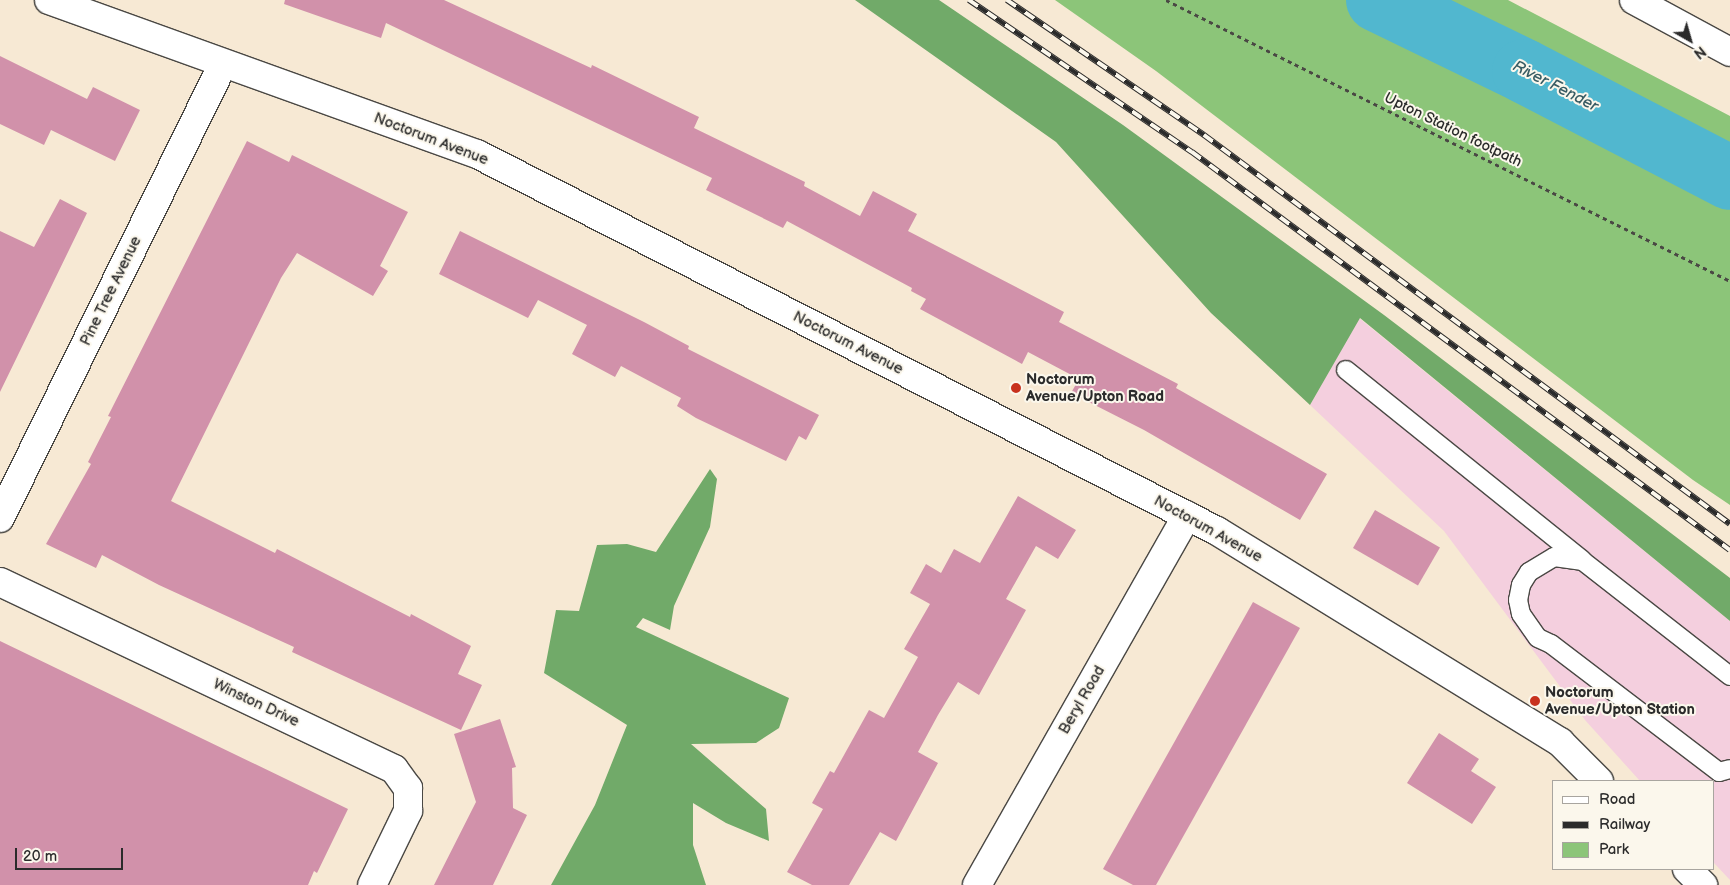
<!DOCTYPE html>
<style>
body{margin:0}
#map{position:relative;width:1730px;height:885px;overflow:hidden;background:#f7e9d4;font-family:"Balsamiq Sans",sans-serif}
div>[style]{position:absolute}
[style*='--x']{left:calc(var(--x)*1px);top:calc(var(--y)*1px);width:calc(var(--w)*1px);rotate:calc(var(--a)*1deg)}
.built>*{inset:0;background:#f4cfde}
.green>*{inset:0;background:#8cc579}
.forest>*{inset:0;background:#71aa69}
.river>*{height:64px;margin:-32px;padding:0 32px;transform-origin:32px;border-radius:32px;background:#51b7cf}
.building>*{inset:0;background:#d191aa;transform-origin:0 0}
.path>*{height:3px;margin-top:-1.5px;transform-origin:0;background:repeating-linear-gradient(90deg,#4a4844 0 4px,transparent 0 8px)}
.roads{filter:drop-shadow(1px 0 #4a4844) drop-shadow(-1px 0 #4a4844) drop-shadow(0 1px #4a4844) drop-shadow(0 -1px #4a4844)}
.service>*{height:18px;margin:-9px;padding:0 9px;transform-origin:9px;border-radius:9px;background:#fff}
.minor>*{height:28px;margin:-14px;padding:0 14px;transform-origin:14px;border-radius:14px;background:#fff}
.tertiary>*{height:28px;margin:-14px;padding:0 14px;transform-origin:14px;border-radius:14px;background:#fff}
.motorway>*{height:28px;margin:-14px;padding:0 14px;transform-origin:14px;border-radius:14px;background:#fff}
.rail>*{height:5.5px;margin-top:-2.75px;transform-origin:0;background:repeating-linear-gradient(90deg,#fbf7ec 0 11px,#2b2b2b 0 22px);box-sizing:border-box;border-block:1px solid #2b2b2b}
.dots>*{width:14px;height:14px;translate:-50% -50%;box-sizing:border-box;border:2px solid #fbf7ec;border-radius:50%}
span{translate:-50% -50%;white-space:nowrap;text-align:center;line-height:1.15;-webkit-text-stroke:4px #fbf7ec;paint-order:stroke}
.street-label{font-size:15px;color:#2b2b2b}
.poi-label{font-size:15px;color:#2b2b2b;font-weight:700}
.left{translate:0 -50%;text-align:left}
.water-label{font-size:16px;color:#385c64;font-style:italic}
.legend{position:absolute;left:1552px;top:780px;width:162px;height:90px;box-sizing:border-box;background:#fbf7ec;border:1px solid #a8a59f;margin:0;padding:6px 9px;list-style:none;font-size:15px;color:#2b2b2b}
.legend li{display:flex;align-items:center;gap:10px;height:25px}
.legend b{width:25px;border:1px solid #a8a59f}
.north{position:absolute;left:1665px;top:15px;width:50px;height:50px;-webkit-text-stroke:4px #fbf7ec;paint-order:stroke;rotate:142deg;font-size:14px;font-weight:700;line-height:20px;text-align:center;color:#2b2b2b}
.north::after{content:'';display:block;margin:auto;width:18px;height:22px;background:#2b2b2b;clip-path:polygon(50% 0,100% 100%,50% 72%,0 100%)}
.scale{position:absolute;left:15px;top:848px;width:108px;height:22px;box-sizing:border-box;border:2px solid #2b2b2b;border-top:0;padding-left:6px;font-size:15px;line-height:18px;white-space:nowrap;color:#2b2b2b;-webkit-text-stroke:4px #fbf7ec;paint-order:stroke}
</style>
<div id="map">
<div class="built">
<i style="clip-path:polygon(1359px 318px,1730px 621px,1730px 880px,1714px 863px,1714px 781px,1640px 781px,1585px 720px,1444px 531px,1310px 405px)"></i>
</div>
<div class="green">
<i style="clip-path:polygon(1055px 0,1508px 0,1730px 116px,1730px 505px,1693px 480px,1156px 71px)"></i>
</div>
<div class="forest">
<i style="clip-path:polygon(855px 0,939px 0,1123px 125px,1384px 315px,1730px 578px,1730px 621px,1360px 318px,1310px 405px,1211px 313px,1056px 142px)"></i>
<i style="clip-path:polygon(710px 469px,717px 479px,710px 527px,674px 606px,670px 630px,643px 618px,636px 627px,789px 698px,779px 728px,756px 743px,691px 744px,766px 809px,769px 841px,726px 823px,693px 803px,693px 845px,706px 885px,551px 885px,595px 805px,627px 725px,544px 673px,556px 610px,579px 611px,597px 545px,627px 544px,656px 552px)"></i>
</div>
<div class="river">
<i style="--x:1378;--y:0;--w:162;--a:25.9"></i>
<i style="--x:1524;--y:71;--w:232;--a:27.4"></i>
</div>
<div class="building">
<i style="clip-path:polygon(285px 0,444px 0,591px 68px,592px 65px,699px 117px,694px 128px,805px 182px,804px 186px,860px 216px,873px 191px,917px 214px,908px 231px,1064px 312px,1059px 322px,1178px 384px,1176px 388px,1327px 474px,1300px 520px,1144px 430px,1071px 393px,1079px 379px,1028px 352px,1022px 364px,920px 309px,926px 299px,911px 291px,912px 288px,787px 221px,783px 228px,706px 190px,712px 178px,386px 23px,381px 38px,284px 4px)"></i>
<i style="clip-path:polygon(0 56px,87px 99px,93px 87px,140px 110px,115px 161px,51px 130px,44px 145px,0 124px)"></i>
<i style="clip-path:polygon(247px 141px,289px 162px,292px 155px,408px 212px,380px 266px,388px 271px,373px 296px,297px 253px,281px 278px,171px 501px,275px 553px,277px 549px,410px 617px,411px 614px,471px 646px,458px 674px,482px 685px,461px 730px,292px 652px,294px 647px,159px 585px,102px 555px,96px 568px,46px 544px,91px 464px,88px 462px,111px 417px,108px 416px)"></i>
<i style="clip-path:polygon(60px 199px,87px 213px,0 392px,0 231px,34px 247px)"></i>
<i style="clip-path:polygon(460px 231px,644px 322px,689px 346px,688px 349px,819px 415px,806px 440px,799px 436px,786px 461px,696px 418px,677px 406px,681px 398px,621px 366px,615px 377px,572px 354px,587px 325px,538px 300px,528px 318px,439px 274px)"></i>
<i style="clip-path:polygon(1018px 496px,1076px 530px,1058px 559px,1036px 546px,1006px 599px,1026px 610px,979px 695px,958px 682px,938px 715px,918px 752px,938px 763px,896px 841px,880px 832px,849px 885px,812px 885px,787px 872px,823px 809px,812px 803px,830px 771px,834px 773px,869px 710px,884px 718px,918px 657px,904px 649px,930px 604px,910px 593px,926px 564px,941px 573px,954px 549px,980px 563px)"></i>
<i style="left:1375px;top:510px;width:75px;height:44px;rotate:30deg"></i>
<i style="clip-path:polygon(1253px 602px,1300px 628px,1156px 885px,1133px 885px,1103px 869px)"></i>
<i style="clip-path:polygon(0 641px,348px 809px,317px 873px,314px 871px,308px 885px,0 885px)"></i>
<i style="clip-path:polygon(500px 719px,516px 767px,512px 768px,513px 808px,527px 815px,493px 885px,434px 885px,476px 802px,454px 734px)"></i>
<i style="clip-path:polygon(1439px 733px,1479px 759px,1471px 771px,1496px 787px,1472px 824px,1407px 783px)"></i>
</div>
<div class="path">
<i style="--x:1166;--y:0;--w:630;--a:26.48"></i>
</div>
<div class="roads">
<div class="service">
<i style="--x:1346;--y:370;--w:302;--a:38.8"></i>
<i style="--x:1730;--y:676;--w:187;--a:-142"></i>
<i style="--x:1583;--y:561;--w:29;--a:-172"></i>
<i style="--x:1554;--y:557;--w:29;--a:149"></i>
<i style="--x:1529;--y:572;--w:15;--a:122"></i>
<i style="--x:1521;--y:585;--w:15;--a:101"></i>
<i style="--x:1518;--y:600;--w:14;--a:78"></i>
<i style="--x:1521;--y:614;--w:29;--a:55"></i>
<i style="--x:1538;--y:638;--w:14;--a:25"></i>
<i style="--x:1551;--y:644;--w:211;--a:37.3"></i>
<i style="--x:1719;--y:772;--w:11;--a:-15"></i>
</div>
<div class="minor">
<i style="--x:0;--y:518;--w:506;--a:-63.84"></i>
<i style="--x:0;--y:582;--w:436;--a:25.4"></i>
<i style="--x:394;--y:769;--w:24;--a:54"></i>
<i style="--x:408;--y:788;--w:23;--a:90"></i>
<i style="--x:408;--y:811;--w:82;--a:115.9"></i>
<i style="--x:977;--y:885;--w:425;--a:-60.4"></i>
</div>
<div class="tertiary">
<i style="--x:49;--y:0;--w:455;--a:19.8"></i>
<i style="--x:477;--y:154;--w:830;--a:27"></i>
<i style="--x:1217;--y:531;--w:403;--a:31.6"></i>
<i style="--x:1560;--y:742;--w:55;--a:45"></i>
<i style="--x:1687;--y:869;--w:23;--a:45"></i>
</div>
<div class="motorway">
<i style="--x:1634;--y:0;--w:109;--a:28.4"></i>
</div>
</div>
<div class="rail">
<i style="--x:969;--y:0;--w:270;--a:34.3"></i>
<i style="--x:1192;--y:152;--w:669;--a:36.49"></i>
<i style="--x:1007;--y:0;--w:239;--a:34.4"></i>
<i style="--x:1204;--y:135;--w:654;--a:36.48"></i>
</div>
<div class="dots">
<i style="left:1016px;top:388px;background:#c8321e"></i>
<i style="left:1535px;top:701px;background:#c8321e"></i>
</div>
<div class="street-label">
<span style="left:1453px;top:130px;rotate:26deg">Upton Station footpath</span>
<span style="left:431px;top:139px;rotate:21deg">Noctorum Avenue</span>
<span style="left:111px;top:291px;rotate:-64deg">Pine Tree Avenue</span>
<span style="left:848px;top:343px;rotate:27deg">Noctorum Avenue</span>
<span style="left:1208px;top:529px;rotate:29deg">Noctorum Avenue</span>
<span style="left:1082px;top:700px;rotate:-60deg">Beryl Road</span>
<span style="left:256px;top:703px;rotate:25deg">Winston Drive</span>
</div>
<div class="poi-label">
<span class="left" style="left:1026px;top:388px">Noctorum<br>Avenue/Upton Road</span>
<span class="left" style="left:1545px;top:701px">Noctorum<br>Avenue/Upton Station</span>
</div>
<div class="water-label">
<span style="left:1555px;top:87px;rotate:27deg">River Fender</span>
</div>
<ul class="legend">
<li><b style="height:6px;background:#fff"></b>Road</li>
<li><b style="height:6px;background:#2b2b2b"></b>Railway</li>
<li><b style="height:14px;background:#8cc579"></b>Park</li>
</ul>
<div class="north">N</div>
<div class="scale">20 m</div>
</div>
